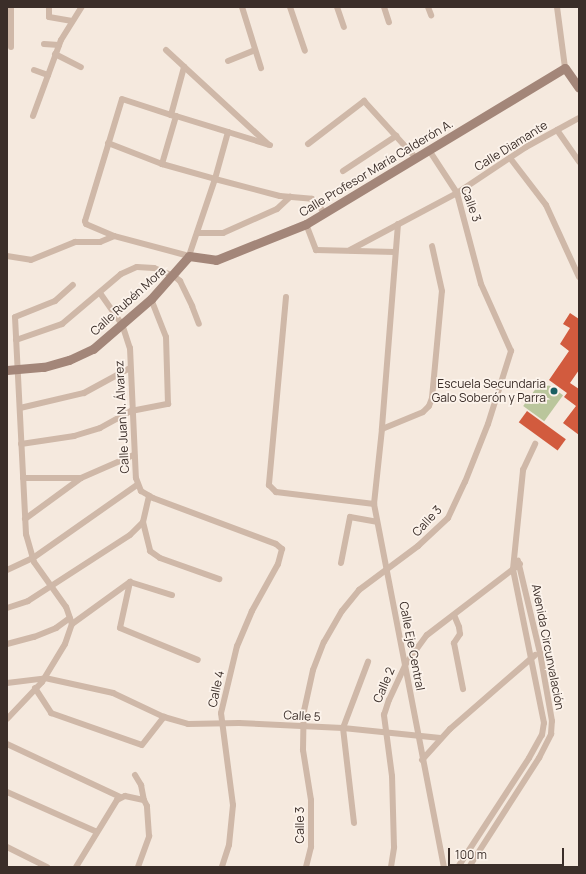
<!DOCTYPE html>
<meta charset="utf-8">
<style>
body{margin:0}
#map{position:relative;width:586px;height:874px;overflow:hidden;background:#f5e9de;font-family:Manrope,sans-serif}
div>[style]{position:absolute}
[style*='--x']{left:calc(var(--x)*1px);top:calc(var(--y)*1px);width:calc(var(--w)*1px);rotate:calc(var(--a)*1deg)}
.green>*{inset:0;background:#bac69c;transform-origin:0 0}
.building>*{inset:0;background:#d25b3e;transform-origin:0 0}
.street>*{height:6px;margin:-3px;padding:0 3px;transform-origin:3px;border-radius:3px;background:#cfb8a8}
.secondary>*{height:9px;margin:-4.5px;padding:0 4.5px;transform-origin:4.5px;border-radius:4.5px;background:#a38679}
.dots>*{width:11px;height:11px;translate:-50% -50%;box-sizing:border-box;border:2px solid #fcf3eb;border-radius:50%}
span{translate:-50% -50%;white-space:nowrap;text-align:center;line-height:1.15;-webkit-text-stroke:3.5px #fcf3eb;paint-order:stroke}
.street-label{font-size:12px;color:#3b2e29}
.poi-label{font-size:12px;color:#3b2e29}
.right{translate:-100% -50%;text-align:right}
.frame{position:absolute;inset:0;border:8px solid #3b2e29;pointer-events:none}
.scale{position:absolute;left:448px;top:848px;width:116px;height:18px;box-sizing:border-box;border:2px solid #3b2e29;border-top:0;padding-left:5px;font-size:12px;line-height:14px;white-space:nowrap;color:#3b2e29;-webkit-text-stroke:3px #fcf3eb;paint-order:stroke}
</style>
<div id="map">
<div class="green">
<i style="left:542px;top:380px;width:26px;height:32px;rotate:36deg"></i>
</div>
<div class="building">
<i style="clip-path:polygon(570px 313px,579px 319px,579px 370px,570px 383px,579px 389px,579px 435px,563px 423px,576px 406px,564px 397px,567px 393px,549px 380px,569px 351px,560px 344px,570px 328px,563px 324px)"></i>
<i style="left:527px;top:411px;width:48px;height:14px;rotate:36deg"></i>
</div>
<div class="street">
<i style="--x:11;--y:7;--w:40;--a:90"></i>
<i style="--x:49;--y:7;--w:10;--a:90"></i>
<i style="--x:49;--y:17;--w:22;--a:10"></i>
<i style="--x:242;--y:7;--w:64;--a:72.7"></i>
<i style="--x:290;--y:7;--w:46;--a:71.2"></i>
<i style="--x:337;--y:7;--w:21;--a:71"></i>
<i style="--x:384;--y:7;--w:16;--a:72"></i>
<i style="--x:428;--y:7;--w:9;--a:69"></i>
<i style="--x:557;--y:7;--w:62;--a:82.5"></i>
<i style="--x:44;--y:44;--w:15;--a:4"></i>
<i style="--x:166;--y:50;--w:139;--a:42.7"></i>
<i style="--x:55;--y:54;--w:29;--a:27"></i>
<i style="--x:228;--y:61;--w:29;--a:-22"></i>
<i style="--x:34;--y:70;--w:15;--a:20"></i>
<i style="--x:171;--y:115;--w:50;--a:-74.8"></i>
<i style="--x:33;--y:116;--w:81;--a:-69.8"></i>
<i style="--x:61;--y:40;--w:39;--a:-58"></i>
<i style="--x:557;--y:130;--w:39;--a:55"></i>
<i style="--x:228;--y:132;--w:49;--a:105.5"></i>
<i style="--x:215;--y:179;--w:81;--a:108.7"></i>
<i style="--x:189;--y:256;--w:78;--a:-165.1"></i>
<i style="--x:114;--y:236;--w:30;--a:-157"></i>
<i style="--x:86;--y:224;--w:3;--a:-108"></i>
<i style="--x:85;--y:221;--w:127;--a:-73.1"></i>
<i style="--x:122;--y:99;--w:52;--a:18.1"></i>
<i style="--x:171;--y:115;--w:5;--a:11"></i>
<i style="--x:176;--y:116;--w:54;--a:17.1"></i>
<i style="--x:228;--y:132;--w:44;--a:17.2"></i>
<i style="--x:108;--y:143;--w:58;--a:21.3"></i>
<i style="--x:162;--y:164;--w:55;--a:15.8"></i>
<i style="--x:215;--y:179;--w:67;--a:14.7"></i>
<i style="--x:280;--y:196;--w:32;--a:5"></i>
<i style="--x:312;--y:199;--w:6;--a:31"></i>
<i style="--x:317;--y:202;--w:13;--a:58"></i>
<i style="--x:308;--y:144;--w:71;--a:-37.5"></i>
<i style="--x:364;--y:101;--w:76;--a:47.7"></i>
<i style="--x:510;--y:158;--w:59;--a:52.5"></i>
<i style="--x:546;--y:205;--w:79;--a:65.4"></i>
<i style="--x:162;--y:164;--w:50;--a:-73.7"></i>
<i style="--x:343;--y:171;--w:64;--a:-33.4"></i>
<i style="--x:306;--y:224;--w:28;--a:69"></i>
<i style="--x:316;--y:250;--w:79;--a:1.5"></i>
<i style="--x:398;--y:224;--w:206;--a:94.5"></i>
<i style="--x:382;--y:429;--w:75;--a:96.1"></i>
<i style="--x:374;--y:504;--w:370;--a:79.1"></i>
<i style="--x:197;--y:233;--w:26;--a:0"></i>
<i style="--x:223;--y:233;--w:59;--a:-24"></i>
<i style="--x:277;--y:209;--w:18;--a:-43"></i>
<i style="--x:350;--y:250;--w:121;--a:-28"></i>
<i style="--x:457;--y:193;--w:83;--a:-33.7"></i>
<i style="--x:526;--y:147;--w:60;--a:-28.7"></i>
<i style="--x:7;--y:256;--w:24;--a:9"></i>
<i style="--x:31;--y:260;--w:48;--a:-22.2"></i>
<i style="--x:75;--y:242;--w:25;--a:0"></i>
<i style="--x:100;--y:242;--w:15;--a:-23"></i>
<i style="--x:100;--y:293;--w:38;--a:55"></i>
<i style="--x:122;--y:324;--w:25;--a:72"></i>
<i style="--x:130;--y:348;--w:130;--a:87.4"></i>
<i style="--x:136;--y:478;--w:14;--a:69"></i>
<i style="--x:141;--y:491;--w:14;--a:30"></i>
<i style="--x:153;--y:498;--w:131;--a:20.5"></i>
<i style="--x:276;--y:544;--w:8;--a:40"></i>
<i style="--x:282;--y:549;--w:16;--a:105"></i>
<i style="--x:278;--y:564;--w:54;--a:119"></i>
<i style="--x:252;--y:611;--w:38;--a:113"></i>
<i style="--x:237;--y:646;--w:69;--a:103.4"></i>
<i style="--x:221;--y:713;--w:93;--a:82.6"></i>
<i style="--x:233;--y:805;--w:40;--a:95.7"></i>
<i style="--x:229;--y:845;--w:23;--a:108"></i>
<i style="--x:286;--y:297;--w:189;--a:95.2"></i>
<i style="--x:269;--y:485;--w:10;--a:45"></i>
<i style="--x:276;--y:492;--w:99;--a:7"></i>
<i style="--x:16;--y:340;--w:49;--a:-19.2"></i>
<i style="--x:62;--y:324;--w:77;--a:-40.3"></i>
<i style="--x:121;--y:274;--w:17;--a:-24"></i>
<i style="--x:137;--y:267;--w:17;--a:3"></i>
<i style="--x:154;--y:268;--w:22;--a:22"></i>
<i style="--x:174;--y:276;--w:8;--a:40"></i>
<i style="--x:180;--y:281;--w:28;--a:64"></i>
<i style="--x:192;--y:306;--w:19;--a:69"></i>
<i style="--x:20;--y:408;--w:66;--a:-13.2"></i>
<i style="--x:84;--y:393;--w:52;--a:-28.5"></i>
<i style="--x:382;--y:429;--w:44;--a:-22.5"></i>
<i style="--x:423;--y:412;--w:8;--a:-45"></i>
<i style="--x:429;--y:406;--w:9;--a:-69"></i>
<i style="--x:432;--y:398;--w:107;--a:-84.7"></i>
<i style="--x:442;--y:291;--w:46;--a:-102.5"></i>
<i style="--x:21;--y:444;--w:54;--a:-8.6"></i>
<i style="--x:74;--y:436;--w:27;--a:-17"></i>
<i style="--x:100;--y:428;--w:35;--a:-29"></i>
<i style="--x:131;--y:411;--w:38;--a:-11"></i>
<i style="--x:168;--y:404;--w:67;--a:-91.7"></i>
<i style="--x:166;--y:337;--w:41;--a:-111.5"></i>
<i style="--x:23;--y:478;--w:58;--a:0"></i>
<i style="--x:81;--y:478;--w:58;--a:-23.5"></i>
<i style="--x:25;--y:519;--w:69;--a:-36.2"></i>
<i style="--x:143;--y:522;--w:30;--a:76"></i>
<i style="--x:150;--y:551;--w:12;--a:35"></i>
<i style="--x:160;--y:558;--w:63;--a:19.6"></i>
<i style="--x:341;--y:563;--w:47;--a:-78.9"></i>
<i style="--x:350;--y:517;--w:27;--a:10"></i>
<i style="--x:7;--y:570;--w:29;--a:-25"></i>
<i style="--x:33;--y:558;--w:127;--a:-35.1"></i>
<i style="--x:130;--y:582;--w:47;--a:102.3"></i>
<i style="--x:120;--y:628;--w:84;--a:22.3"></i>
<i style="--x:7;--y:608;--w:22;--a:-18"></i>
<i style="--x:28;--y:601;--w:121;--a:-32.9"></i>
<i style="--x:130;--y:535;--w:18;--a:-45"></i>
<i style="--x:143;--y:522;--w:27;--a:-77"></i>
<i style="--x:454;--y:615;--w:13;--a:67"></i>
<i style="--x:459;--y:627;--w:7;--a:82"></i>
<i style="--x:460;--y:634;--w:11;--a:124"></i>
<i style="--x:454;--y:643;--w:47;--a:78.9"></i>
<i style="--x:72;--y:624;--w:72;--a:-35.9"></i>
<i style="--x:130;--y:582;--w:44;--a:17.2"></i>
<i style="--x:7;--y:644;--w:28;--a:-15"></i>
<i style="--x:34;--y:637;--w:24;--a:-22"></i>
<i style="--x:56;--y:628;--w:17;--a:-36"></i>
<i style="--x:7;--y:683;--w:38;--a:-7"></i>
<i style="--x:45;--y:678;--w:70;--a:12.4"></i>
<i style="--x:113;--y:693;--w:56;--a:25.2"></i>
<i style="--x:164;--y:717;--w:25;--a:16"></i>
<i style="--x:188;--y:724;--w:51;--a:-1.1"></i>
<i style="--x:239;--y:723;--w:104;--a:2.8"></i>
<i style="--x:343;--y:728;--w:98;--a:5.9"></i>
<i style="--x:35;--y:688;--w:30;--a:57"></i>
<i style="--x:51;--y:713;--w:96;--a:19.4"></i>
<i style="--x:142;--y:745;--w:36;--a:-52"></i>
<i style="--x:7;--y:719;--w:51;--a:-46.6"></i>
<i style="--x:42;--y:682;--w:44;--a:-58.8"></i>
<i style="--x:65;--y:644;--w:21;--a:-71"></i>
<i style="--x:72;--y:624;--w:18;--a:-109"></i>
<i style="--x:66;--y:607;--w:55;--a:-125.4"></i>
<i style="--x:34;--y:562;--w:29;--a:-106"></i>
<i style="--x:26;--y:534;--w:217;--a:-92.9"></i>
<i style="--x:15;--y:317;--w:43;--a:-21.8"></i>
<i style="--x:55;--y:301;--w:24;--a:-42"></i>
<i style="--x:7;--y:744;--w:125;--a:25.1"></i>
<i style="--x:422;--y:760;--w:42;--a:-47.9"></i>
<i style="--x:450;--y:729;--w:113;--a:-41"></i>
<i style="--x:135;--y:775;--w:12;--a:59"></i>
<i style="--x:141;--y:785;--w:15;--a:79"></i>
<i style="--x:7;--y:792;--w:98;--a:24"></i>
<i style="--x:354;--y:823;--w:96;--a:-96.6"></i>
<i style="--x:343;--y:728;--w:71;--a:-69.3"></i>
<i style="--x:7;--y:847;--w:45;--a:26.6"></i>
<i style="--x:76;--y:867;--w:79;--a:-58.5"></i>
<i style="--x:117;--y:800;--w:9;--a:-27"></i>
<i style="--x:125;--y:796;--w:19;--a:12"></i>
<i style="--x:138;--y:867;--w:33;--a:-70"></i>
<i style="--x:149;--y:836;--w:30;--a:-94"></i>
<i style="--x:147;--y:806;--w:7;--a:-117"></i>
<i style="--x:306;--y:867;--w:21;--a:-76"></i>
<i style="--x:311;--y:847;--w:47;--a:-90"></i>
<i style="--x:311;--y:800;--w:51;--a:-99.1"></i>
<i style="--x:303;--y:750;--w:39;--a:-89"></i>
<i style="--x:304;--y:711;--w:42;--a:-77.6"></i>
<i style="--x:313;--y:670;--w:30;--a:-69"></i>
<i style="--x:324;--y:642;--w:36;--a:-60"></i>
<i style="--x:342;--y:611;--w:27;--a:-51"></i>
<i style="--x:359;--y:590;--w:74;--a:-36.7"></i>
<i style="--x:418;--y:546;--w:41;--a:-43"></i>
<i style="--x:448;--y:518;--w:40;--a:-65"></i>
<i style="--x:465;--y:482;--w:62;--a:-68.4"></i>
<i style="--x:488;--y:424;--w:77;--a:-72.5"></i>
<i style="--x:511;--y:351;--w:73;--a:-114.1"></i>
<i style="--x:481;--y:284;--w:94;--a:-104.8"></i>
<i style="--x:457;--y:193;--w:51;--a:-123.1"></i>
<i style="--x:391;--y:867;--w:20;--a:-81"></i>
<i style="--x:394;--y:847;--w:71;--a:-91.6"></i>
<i style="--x:392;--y:776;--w:62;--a:-97.5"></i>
<i style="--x:384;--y:715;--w:16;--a:-72"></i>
<i style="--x:389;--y:700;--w:38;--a:-65"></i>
<i style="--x:405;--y:665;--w:37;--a:-54"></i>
<i style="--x:427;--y:635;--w:117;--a:-37.4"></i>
<i style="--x:458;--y:867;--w:130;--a:-56.9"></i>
<i style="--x:529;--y:758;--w:26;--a:-61"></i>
<i style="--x:542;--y:735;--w:12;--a:-81"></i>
<i style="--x:544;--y:723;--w:157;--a:-101.4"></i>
<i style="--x:513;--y:569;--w:100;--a:-84.2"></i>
<i style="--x:523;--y:470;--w:29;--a:-65"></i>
<i style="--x:469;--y:867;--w:130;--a:-57.3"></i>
<i style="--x:539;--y:758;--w:27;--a:-63"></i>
<i style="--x:551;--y:734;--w:13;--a:-86"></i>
<i style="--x:552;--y:721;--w:69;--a:-100"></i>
<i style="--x:540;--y:653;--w:95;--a:-103.4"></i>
</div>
<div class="secondary">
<i style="--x:7;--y:370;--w:37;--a:-5"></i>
<i style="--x:44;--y:367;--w:26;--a:-16"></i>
<i style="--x:69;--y:360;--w:26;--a:-25"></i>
<i style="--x:93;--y:349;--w:77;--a:-40.8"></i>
<i style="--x:151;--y:299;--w:57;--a:-48.5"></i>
<i style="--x:189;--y:256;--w:27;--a:8"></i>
<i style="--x:216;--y:260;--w:97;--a:-21.8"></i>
<i style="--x:306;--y:224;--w:302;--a:-31.1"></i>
<i style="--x:565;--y:68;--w:24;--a:55"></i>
</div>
<div class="dots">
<i style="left:554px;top:391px;background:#196062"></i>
</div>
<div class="street-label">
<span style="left:511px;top:146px;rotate:-32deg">Calle Diamante</span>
<span style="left:376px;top:168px;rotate:-31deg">Calle Profesor María Calderón A.</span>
<span style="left:471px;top:204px;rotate:70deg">Calle 3</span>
<span style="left:128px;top:301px;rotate:-42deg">Calle Rubén Mora</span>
<span style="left:122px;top:417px;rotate:-93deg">Calle Juan N. Álvarez</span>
<span style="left:427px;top:521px;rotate:-47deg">Calle 3</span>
<span style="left:412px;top:646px;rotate:79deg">Calle Eje Central</span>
<span style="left:548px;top:647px;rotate:79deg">Avenida Circunvalación</span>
<span style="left:384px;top:685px;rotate:-67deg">Calle 2</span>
<span style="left:216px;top:689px;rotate:-78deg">Calle 4</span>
<span style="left:302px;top:716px;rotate:3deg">Calle 5</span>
<span style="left:300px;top:825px;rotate:-90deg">Calle 3</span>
</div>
<div class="poi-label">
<span class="right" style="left:546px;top:391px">Escuela Secundaria<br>Galo Soberón y Parra</span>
</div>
<div class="frame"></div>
<div class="scale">100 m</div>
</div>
